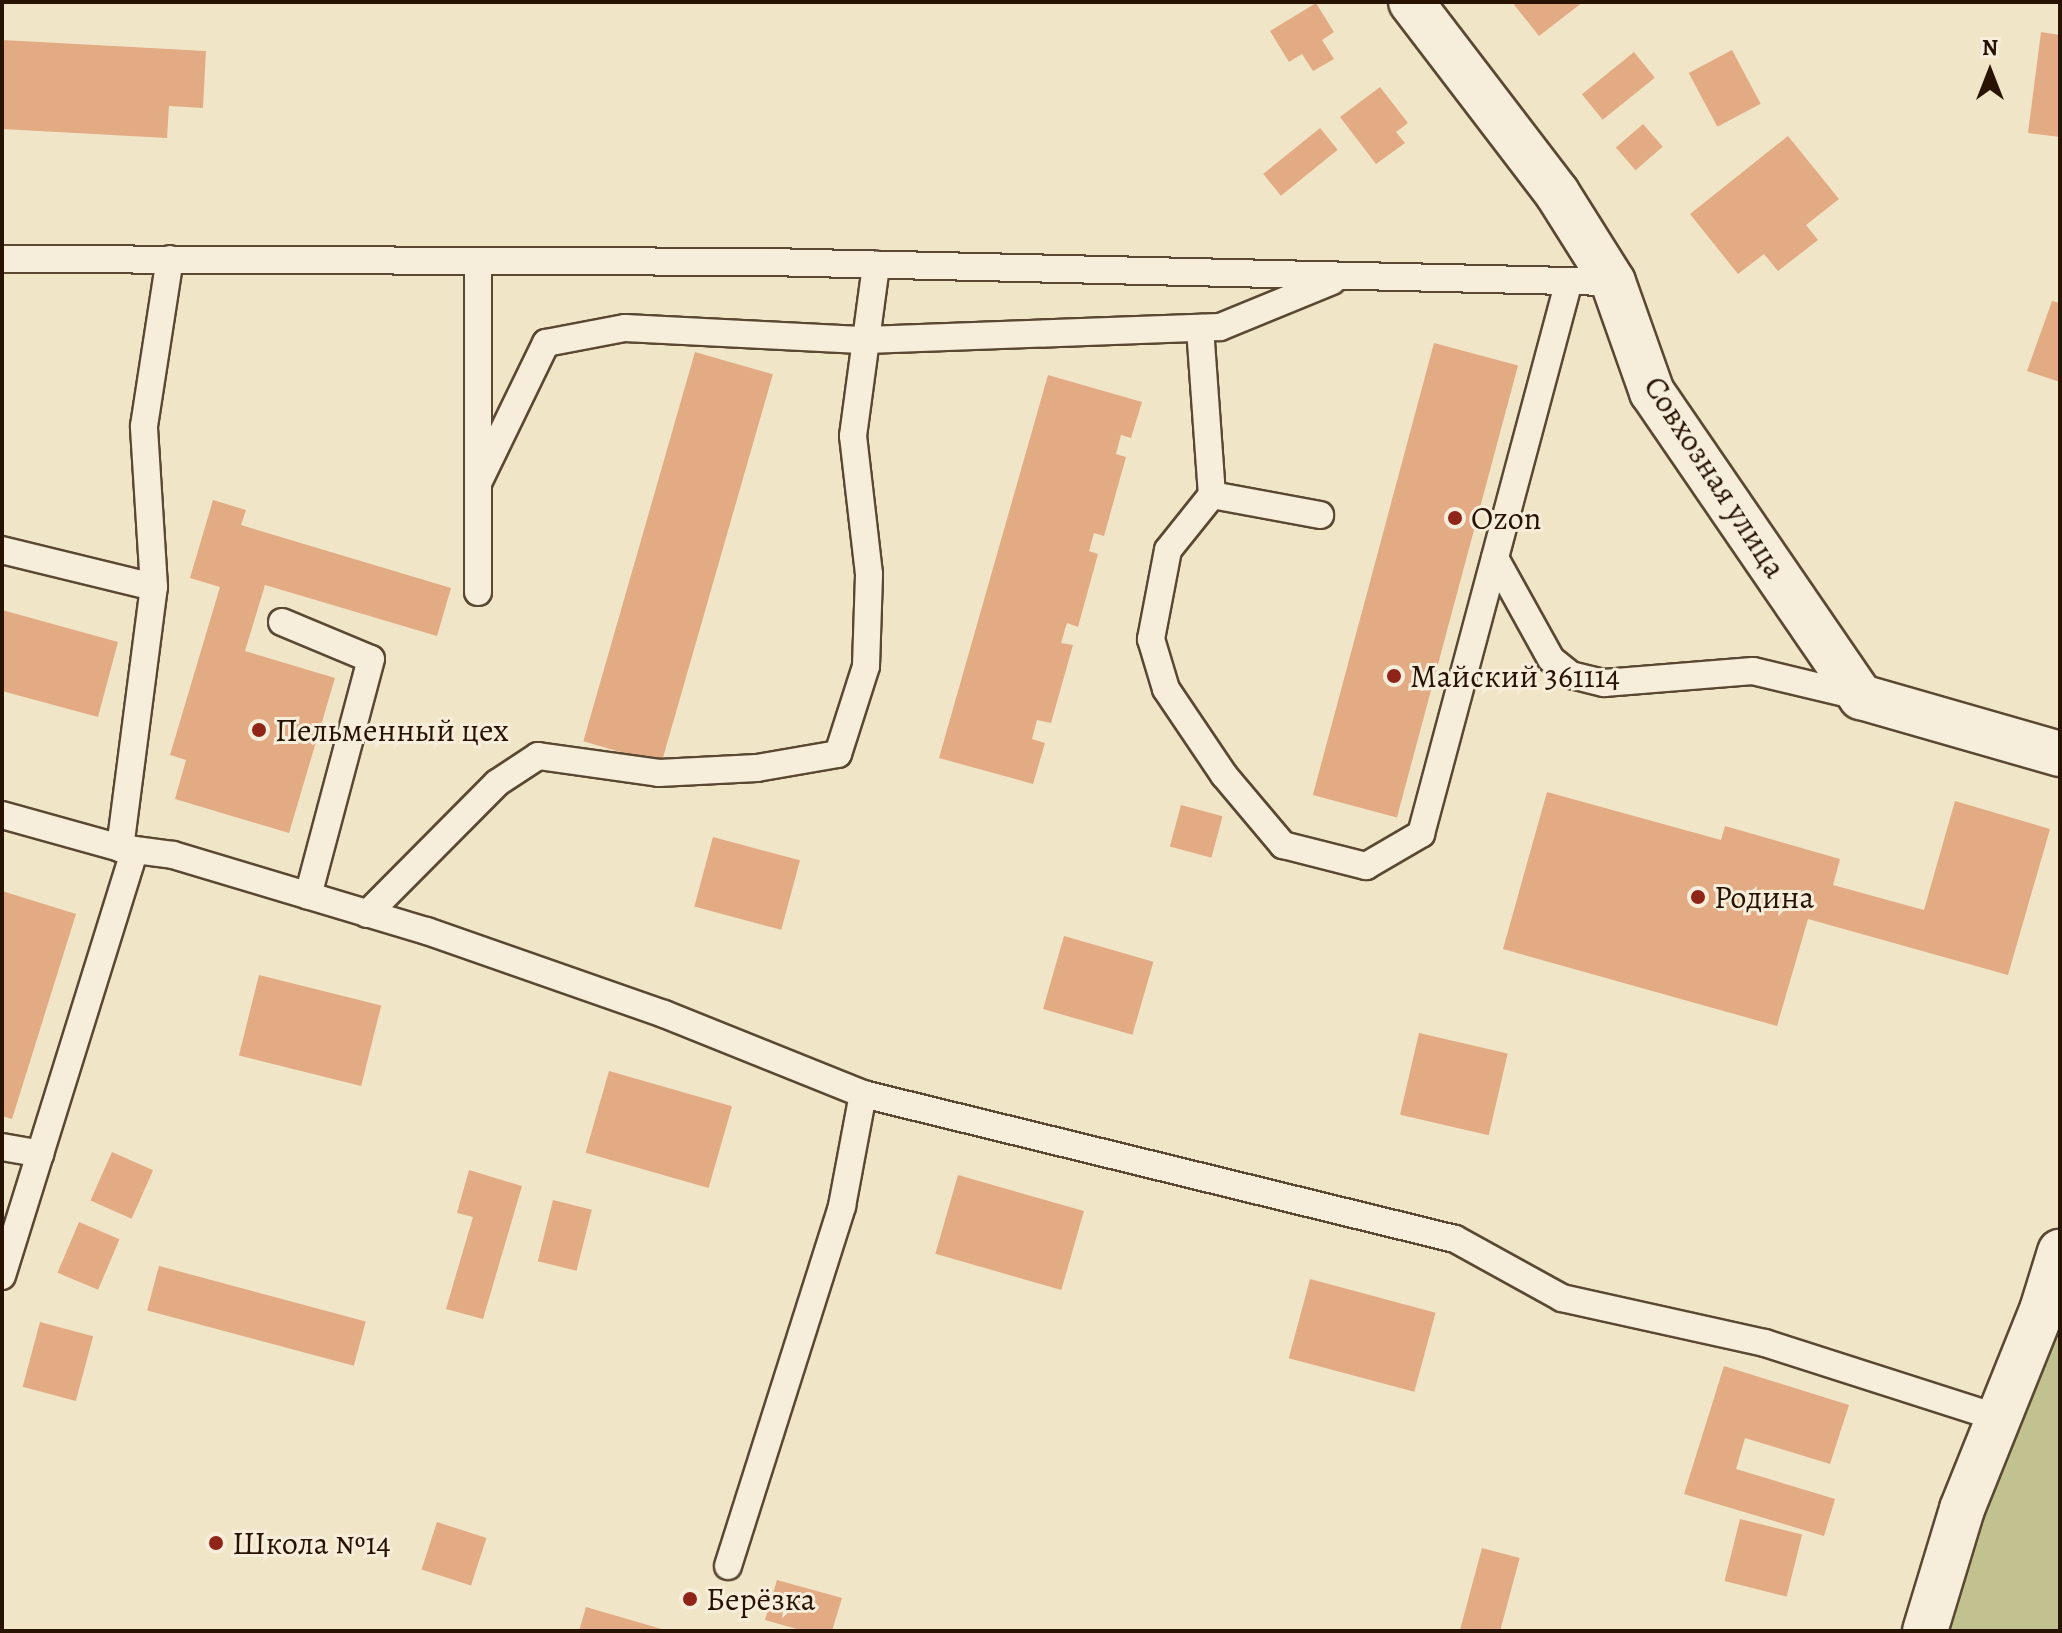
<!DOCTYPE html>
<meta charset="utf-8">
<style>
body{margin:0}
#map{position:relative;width:2062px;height:1633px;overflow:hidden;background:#f1e5c7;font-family:Alegreya,serif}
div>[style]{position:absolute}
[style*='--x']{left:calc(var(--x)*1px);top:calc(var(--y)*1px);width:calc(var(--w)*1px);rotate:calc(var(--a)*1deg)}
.green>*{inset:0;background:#c2c290}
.building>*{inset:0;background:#e2ab84;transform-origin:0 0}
.roads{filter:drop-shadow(2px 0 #5a4832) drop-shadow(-2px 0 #5a4832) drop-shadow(0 2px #5a4832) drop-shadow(0 -2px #5a4832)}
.service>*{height:26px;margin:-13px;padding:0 13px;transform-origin:13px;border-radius:13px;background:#f6eedb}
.minor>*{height:44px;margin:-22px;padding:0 22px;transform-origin:22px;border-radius:22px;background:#f6eedb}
.dots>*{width:22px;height:22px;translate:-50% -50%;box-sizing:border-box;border:4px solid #f6eedb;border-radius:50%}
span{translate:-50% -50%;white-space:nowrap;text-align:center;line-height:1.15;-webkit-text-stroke:6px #f6eedb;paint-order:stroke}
.street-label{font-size:32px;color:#271300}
.poi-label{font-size:32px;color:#271300}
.left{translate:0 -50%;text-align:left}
.frame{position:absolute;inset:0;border:4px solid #271300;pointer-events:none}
.north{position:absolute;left:1950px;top:32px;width:80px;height:80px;-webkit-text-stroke:6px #f6eedb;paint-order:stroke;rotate:0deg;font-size:22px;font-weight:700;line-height:32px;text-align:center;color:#271300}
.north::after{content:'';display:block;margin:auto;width:28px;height:36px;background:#271300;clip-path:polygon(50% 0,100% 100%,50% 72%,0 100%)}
</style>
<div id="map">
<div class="green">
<i style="clip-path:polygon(2060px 1252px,2060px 1631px,1925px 1631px)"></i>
</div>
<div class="building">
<i style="clip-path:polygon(1512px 2px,1583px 2px,1539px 36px)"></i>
<i style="clip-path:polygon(1316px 3px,1334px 32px,1322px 40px,1334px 59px,1313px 71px,1302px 54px,1289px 62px,1270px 31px)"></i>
<i style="clip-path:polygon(2041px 32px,2060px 35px,2060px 137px,2028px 133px)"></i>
<i style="clip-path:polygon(2px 40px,206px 51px,203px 108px,169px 106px,167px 138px,2px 129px)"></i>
<i style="left:1732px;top:50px;width:61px;height:49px;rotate:62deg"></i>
<i style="left:1634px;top:52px;width:33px;height:67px;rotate:51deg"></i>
<i style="clip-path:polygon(1380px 87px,1408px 123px,1396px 132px,1405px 143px,1376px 164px,1340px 117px)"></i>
<i style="left:1643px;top:124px;width:30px;height:36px;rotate:49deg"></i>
<i style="left:1320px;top:128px;width:28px;height:73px;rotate:51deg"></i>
<i style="clip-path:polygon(1788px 136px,1839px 199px,1806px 225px,1818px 240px,1778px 271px,1764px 254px,1738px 274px,1690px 214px)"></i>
<i style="clip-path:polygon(2052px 301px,2060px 303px,2060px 382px,2027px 371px)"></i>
<i style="left:1434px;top:343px;width:87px;height:468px;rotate:15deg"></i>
<i style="left:695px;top:352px;width:81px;height:405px;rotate:16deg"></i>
<i style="clip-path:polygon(1048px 375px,1142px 402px,1131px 438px,1121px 435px,1116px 454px,1126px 457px,1104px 536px,1094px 533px,1089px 551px,1098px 554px,1078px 627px,1067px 623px,1061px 643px,1073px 645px,1051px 723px,1037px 720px,1032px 739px,1045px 743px,1033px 784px,939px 758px)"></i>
<i style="clip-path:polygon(213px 500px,246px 510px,241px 525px,451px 588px,437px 636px,265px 585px,245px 651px,335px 678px,289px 833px,175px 799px,186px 760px,170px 755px,220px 587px,190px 578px)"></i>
<i style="clip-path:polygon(2px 610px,118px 642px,98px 717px,2px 691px)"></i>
<i style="clip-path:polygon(1547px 792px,1721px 840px,1725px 826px,1840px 859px,1833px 885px,1924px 910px,1955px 801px,2050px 829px,2008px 975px,1808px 919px,1777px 1026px,1503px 949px)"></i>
<i style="left:1181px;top:805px;width:43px;height:43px;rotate:15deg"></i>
<i style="left:713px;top:837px;width:90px;height:72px;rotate:15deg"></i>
<i style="clip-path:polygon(2px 891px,76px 914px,12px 1119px,2px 1116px)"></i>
<i style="left:1064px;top:936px;width:93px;height:76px;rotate:16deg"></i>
<i style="left:259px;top:975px;width:126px;height:83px;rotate:14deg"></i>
<i style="left:1419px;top:1033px;width:91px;height:84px;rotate:13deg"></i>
<i style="left:609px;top:1071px;width:128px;height:85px;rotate:16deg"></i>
<i style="left:112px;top:1152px;width:45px;height:53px;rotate:24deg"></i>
<i style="clip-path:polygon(469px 1170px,522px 1186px,483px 1319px,446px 1309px,473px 1217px,457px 1213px)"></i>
<i style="left:958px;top:1175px;width:131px;height:82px;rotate:16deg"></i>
<i style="left:553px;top:1200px;width:40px;height:63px;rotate:14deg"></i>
<i style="left:79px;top:1222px;width:44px;height:55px;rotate:23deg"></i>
<i style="left:159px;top:1266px;width:214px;height:46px;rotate:15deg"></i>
<i style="left:1310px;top:1279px;width:130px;height:82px;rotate:15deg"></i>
<i style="left:40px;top:1322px;width:55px;height:67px;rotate:15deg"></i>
<i style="clip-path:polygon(1724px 1366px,1849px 1405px,1830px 1464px,1745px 1438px,1736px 1469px,1835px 1499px,1824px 1536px,1684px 1494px)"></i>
<i style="left:1740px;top:1519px;width:64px;height:64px;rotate:14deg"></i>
<i style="left:437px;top:1522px;width:52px;height:50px;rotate:18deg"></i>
<i style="left:1482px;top:1548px;width:39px;height:86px;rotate:15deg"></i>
<i style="clip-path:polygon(777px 1580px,842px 1598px,832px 1631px,804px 1631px,765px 1620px)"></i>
<i style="clip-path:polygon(586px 1607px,665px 1630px,665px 1631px,579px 1631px)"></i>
</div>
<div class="roads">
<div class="service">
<i style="--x:2;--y:259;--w:766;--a:0.22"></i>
<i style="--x:768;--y:262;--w:845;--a:1.36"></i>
<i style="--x:478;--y:261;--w:331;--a:90"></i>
<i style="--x:1200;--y:328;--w:167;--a:85.9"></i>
<i style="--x:1212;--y:495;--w:110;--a:10.5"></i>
<i style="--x:478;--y:483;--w:156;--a:-64.1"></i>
<i style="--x:546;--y:343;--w:80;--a:-10.8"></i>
<i style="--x:625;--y:328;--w:241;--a:2.9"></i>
<i style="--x:866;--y:340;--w:354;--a:-2.1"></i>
<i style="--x:1220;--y:327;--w:121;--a:-22.3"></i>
<i style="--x:1212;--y:495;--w:70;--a:128.7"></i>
<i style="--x:1168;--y:550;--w:91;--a:100.8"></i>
<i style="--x:1151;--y:639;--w:52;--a:73.3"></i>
<i style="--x:1166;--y:689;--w:104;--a:56"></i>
<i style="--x:1224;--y:775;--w:92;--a:49.9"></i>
<i style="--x:1283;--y:845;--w:86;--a:14.2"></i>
<i style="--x:1366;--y:866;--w:64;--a:-30.2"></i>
<i style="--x:1421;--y:834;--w:572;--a:-75.02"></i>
<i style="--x:2;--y:550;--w:156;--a:13.7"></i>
<i style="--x:1495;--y:558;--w:115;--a:61"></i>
<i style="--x:1551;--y:659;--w:26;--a:39"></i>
<i style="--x:1571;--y:675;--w:34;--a:14"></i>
<i style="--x:1604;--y:683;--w:149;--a:-4.6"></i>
<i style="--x:1753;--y:671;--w:111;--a:13.5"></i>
<i style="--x:282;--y:622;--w:96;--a:22.6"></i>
<i style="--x:371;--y:659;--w:245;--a:104.9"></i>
<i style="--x:2;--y:815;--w:123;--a:15.6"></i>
<i style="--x:120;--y:848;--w:53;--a:7.5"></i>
<i style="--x:173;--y:855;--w:265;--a:16.7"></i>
<i style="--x:427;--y:931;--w:251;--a:19.3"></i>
<i style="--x:664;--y:1014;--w:214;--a:21.9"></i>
<i style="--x:863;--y:1094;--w:609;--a:13.76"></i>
<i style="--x:1455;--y:1239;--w:122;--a:28.9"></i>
<i style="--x:1562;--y:1298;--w:208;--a:12.5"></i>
<i style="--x:1765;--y:1343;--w:246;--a:17.8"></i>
<i style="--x:120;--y:848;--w:263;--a:-82.6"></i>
<i style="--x:154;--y:587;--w:161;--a:-93.6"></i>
<i style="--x:144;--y:426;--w:169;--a:-81.2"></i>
<i style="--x:367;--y:914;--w:185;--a:-45.2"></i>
<i style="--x:497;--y:783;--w:49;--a:-33.4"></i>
<i style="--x:538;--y:756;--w:122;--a:8"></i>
<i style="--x:659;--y:773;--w:98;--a:-2.9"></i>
<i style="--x:757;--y:768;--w:82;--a:-9.8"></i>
<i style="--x:838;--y:754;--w:92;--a:-72.3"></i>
<i style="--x:866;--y:666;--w:92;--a:-88.1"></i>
<i style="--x:869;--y:574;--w:139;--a:-96.6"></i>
<i style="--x:853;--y:436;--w:173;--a:-82.3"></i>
<i style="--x:2;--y:1147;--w:39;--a:10"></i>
<i style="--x:2;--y:1276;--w:446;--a:-72.7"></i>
<i style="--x:728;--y:1566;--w:378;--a:-72.4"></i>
<i style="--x:842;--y:1206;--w:114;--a:-79.4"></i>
</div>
<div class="minor">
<i style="--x:1411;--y:2;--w:240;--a:52.6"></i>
<i style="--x:1557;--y:193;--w:105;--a:57.8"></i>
<i style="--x:1613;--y:282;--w:117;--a:70.5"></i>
<i style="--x:1652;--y:392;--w:370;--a:55.6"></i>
<i style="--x:1861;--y:697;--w:207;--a:16"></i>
<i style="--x:1925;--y:1631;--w:127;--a:-73.1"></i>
<i style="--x:1962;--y:1509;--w:214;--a:-68.1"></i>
<i style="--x:2042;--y:1310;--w:61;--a:-72.8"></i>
</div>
</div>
<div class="dots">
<i style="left:1455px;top:518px;background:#8f2418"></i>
<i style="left:1394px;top:676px;background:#8f2418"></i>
<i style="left:259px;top:730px;background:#8f2418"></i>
<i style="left:1698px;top:897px;background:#8f2418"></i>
<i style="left:216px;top:1543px;background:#8f2418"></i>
<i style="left:690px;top:1599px;background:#8f2418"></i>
</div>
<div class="street-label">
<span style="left:1715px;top:477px;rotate:57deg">Совхозная улица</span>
</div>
<div class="poi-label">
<span class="left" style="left:1471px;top:518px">Ozon</span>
<span class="left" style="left:1410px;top:676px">Майский 361114</span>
<span class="left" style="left:275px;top:730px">Пельменный цех</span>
<span class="left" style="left:1714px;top:897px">Родина</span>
<span class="left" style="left:232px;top:1543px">Школа №14</span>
<span class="left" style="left:706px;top:1599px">Берёзка</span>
</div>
<div class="frame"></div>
<div class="north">N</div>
</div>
